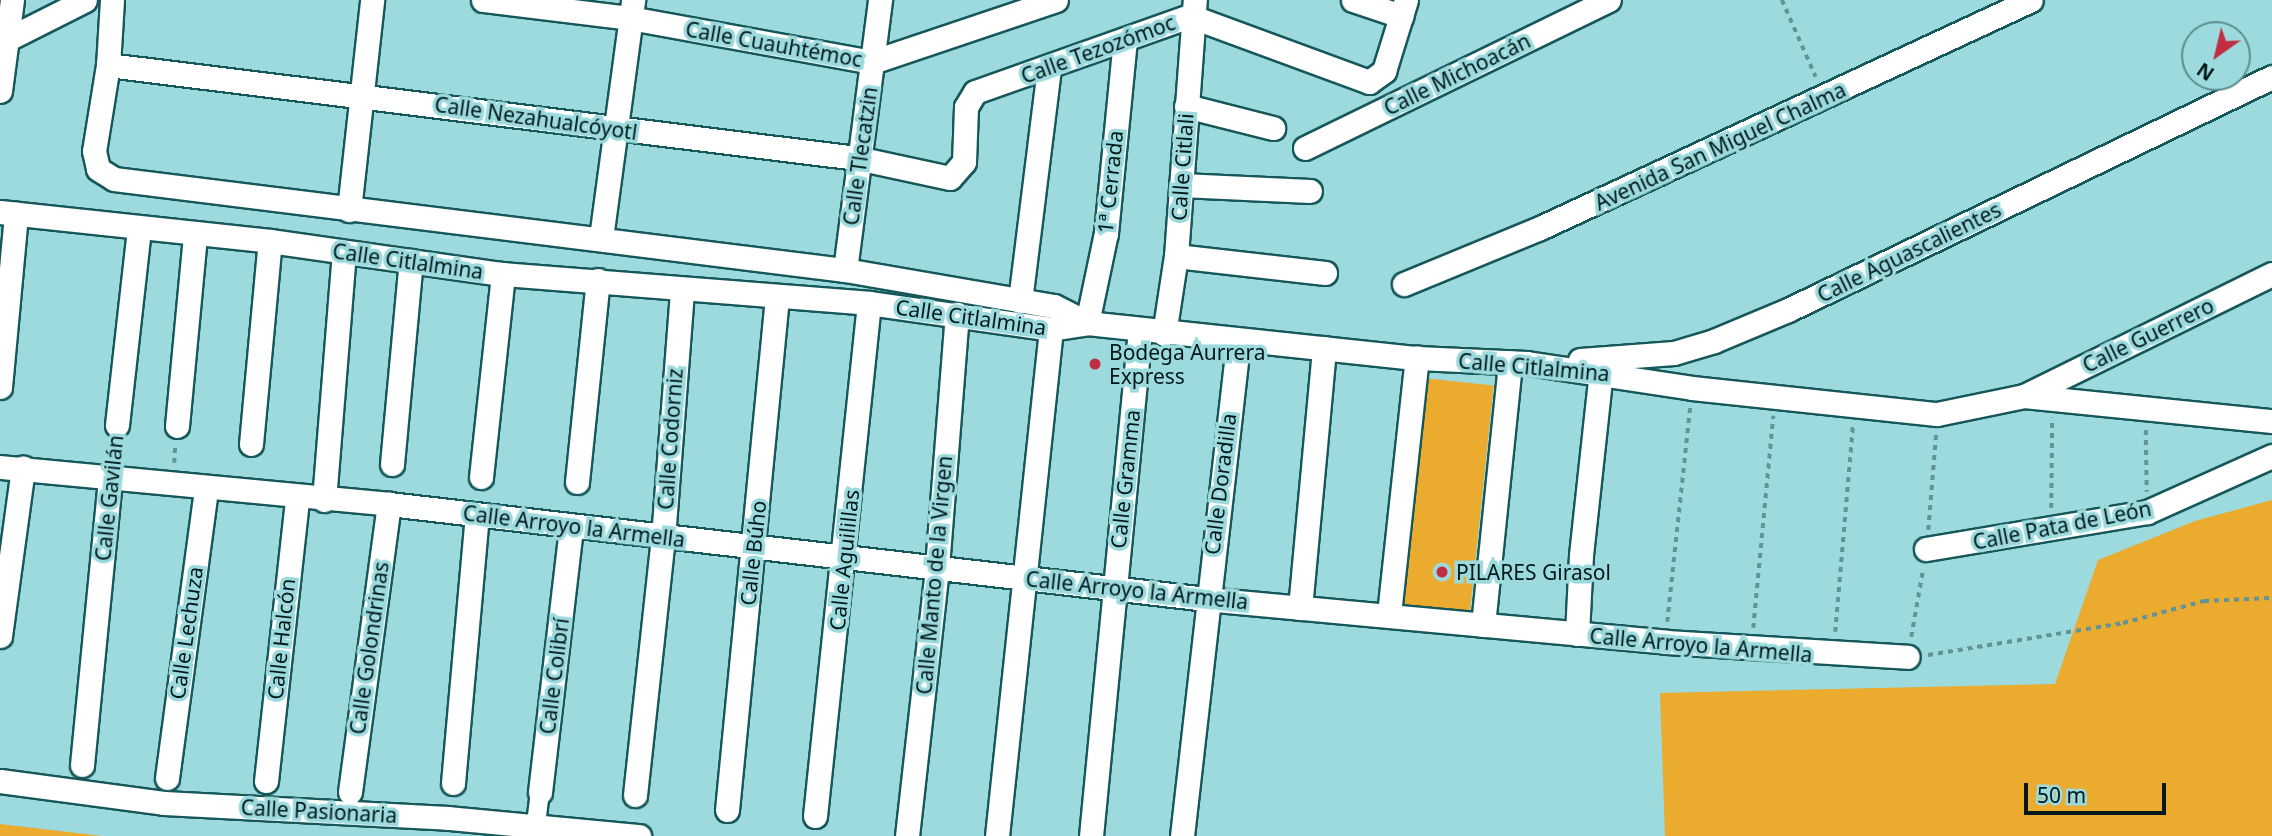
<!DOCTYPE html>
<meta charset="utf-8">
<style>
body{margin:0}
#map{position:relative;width:2272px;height:836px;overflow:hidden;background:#9cdadd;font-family:"Noto Sans",sans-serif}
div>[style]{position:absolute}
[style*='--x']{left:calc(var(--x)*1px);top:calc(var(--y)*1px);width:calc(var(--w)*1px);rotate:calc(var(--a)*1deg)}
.green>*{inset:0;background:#ebab2e;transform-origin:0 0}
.path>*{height:3.5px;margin-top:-1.75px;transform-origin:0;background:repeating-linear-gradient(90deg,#639396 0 5px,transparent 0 10px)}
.roads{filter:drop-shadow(2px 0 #16575a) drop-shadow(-2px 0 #16575a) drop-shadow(0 2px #16575a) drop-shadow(0 -2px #16575a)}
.pedestrian>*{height:18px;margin:-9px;padding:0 9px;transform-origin:9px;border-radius:9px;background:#fff}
.minor>*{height:23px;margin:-11.5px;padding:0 11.5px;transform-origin:11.5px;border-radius:11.5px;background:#fff}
.dots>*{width:19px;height:19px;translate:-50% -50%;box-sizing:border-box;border:4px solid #9cdadd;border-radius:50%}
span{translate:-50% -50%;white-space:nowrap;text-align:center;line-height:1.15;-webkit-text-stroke:7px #9cdadd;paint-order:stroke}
.street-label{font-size:21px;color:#01191a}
.poi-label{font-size:21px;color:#01191a}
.left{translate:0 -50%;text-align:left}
.north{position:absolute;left:2181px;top:21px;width:70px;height:70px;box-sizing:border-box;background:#9cdadd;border:2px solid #5e8d8f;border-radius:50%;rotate:214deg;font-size:19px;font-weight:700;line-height:28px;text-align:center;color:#01191a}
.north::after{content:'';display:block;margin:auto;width:24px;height:32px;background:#bf2e41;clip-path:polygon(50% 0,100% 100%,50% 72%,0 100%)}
.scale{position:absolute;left:2024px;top:783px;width:142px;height:32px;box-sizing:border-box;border:4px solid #01191a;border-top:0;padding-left:9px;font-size:21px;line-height:24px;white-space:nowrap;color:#01191a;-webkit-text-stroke:5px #9cdadd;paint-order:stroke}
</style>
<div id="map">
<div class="green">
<i style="left:1423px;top:378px;width:71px;height:232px;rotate:6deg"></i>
<i style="clip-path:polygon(2272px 500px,2272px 836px,1665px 836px,1660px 693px,2055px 684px,2098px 560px,2195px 521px)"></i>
<i style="clip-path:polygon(0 824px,102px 836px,0 836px)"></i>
</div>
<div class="path">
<i style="--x:1782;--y:0;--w:84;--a:66.2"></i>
<i style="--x:2146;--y:430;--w:62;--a:89.1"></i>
<i style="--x:174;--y:463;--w:17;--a:-87"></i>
<i style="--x:2051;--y:508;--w:90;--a:-89.4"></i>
<i style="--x:1928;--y:530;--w:97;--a:-85.3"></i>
<i style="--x:1667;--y:622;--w:216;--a:-83.9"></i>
<i style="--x:1753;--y:628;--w:213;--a:-84.6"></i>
<i style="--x:1835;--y:632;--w:209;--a:-85.1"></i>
<i style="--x:1911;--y:637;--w:69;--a:-80"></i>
<i style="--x:1928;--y:655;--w:198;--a:-9.3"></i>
<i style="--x:2123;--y:623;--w:84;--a:-15.2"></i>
<i style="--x:2204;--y:601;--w:68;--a:-2.5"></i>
</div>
<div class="roads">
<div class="pedestrian">
<i style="--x:536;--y:824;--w:32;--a:-83"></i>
</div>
<div class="minor">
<i style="--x:112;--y:0;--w:65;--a:93.5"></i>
<i style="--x:108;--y:65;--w:87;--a:99.2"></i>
<i style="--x:94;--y:151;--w:18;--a:77"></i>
<i style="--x:98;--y:169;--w:19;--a:32"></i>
<i style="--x:114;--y:179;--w:737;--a:7.1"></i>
<i style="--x:845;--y:270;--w:212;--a:9.8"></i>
<i style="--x:1054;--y:306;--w:37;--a:27"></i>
<i style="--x:1087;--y:323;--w:92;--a:-78.1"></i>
<i style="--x:1106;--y:233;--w:194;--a:-84.4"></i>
<i style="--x:483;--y:0;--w:148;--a:7"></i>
<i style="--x:630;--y:18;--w:246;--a:10.3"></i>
<i style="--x:872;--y:62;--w:194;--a:-18.6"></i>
<i style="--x:1353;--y:0;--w:51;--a:18.4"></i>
<i style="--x:0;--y:43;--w:95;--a:-26.8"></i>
<i style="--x:108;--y:65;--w:755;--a:7.08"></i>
<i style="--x:857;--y:158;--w:95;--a:12.1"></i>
<i style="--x:950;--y:178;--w:21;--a:-49"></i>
<i style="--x:964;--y:162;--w:55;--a:-87.9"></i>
<i style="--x:966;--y:107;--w:17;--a:-59"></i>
<i style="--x:975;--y:92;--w:228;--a:-19.5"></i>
<i style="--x:1190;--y:16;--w:191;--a:20.2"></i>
<i style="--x:1369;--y:82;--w:19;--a:-36"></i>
<i style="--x:1384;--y:71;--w:74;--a:-72.8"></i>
<i style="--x:0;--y:91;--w:92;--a:-82.5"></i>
<i style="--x:1186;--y:106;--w:90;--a:14.2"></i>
<i style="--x:1305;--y:148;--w:338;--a:-26"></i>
<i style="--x:1181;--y:185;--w:129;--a:2.7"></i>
<i style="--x:349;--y:210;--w:211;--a:-83.7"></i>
<i style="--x:0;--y:212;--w:272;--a:6.1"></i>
<i style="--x:270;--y:241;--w:235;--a:8.1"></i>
<i style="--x:503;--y:274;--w:367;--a:4.5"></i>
<i style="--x:869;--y:303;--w:184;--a:8.1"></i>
<i style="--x:1051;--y:329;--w:36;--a:-9"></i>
<i style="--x:1087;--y:323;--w:332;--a:6.1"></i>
<i style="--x:1417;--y:358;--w:110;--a:2.6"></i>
<i style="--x:1527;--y:363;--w:167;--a:8.6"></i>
<i style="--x:1692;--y:388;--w:246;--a:6.1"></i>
<i style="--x:1937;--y:414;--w:89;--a:-11.7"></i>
<i style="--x:2024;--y:396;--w:276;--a:-26.2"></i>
<i style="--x:601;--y:238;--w:240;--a:-82.3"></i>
<i style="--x:1176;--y:256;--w:150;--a:6.5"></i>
<i style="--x:845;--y:270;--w:272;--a:-82.6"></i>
<i style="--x:1404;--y:284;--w:147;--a:-22.4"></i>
<i style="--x:1540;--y:228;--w:541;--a:-24.91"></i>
<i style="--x:1020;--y:301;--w:235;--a:-82.9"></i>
<i style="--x:1164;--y:334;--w:79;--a:-81.3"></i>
<i style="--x:1176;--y:256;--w:257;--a:-85.8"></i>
<i style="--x:1580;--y:360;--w:94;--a:-4.3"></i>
<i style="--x:1674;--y:353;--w:42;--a:-16.7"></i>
<i style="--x:1714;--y:341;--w:80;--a:-22.7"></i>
<i style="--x:1788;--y:310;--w:537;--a:-25.71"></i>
<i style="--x:0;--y:387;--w:174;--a:-84.7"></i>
<i style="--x:2024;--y:396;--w:249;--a:5.8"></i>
<i style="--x:117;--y:425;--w:196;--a:-83.6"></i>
<i style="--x:177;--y:426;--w:191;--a:-84.6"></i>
<i style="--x:251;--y:444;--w:204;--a:-84.7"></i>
<i style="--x:392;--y:464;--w:204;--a:-84.7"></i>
<i style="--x:0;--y:467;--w:391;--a:5.4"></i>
<i style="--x:389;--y:504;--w:823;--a:6.63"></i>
<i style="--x:1206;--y:599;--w:462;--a:5.3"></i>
<i style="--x:1666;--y:642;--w:242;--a:3.5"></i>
<i style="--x:481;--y:477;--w:204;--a:-83.8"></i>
<i style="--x:577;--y:482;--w:203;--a:-84.1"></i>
<i style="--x:324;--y:500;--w:249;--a:-85.4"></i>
<i style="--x:1926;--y:549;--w:224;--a:-9.5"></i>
<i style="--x:2147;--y:512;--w:137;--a:-24.1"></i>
<i style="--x:1300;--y:608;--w:261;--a:-84.7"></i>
<i style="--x:1389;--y:614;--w:258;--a:-83.8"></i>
<i style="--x:1483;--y:625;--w:264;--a:-84.1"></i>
<i style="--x:1577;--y:634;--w:79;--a:-87.1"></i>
<i style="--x:1581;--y:555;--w:184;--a:-83.8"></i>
<i style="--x:0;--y:636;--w:170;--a:-82.2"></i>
<i style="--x:82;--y:765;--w:286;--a:-84.4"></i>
<i style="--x:167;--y:778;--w:292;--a:-82.3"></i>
<i style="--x:0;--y:781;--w:165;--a:7.6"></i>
<i style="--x:164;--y:803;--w:284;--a:3"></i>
<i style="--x:448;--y:818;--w:192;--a:5.4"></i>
<i style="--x:266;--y:781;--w:285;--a:-83.7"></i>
<i style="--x:453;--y:783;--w:269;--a:-84.9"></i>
<i style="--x:350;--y:792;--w:291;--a:-82.3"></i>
<i style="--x:540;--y:792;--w:267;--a:-83.3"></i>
<i style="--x:635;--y:795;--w:259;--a:-83.8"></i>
<i style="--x:663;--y:538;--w:248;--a:-85.6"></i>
<i style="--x:727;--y:810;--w:515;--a:-84.43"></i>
<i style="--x:815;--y:816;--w:516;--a:-83.99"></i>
<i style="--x:907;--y:836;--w:271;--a:-83.6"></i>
<i style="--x:937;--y:567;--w:254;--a:-85.5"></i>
<i style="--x:997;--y:836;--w:510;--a:-83.92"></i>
<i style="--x:1091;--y:836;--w:508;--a:-84.47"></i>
<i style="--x:1182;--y:836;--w:498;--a:-83.5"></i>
</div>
</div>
<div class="dots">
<i style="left:1095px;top:364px;background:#bf2e41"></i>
<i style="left:1442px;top:572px;background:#bf2e41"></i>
</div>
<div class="street-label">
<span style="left:774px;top:44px;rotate:10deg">Calle Cuauhtémoc</span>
<span style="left:1098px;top:49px;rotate:-20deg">Calle Tezozómoc</span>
<span style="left:1457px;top:74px;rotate:-26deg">Calle Michoacán</span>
<span style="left:536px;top:118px;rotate:8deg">Calle Nezahualcóyotl</span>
<span style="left:1720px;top:146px;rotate:-25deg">Avenida San Miguel Chalma</span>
<span style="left:860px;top:156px;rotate:-82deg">Calle Tlecatzin</span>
<span style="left:1182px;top:167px;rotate:-86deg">Calle Citlali</span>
<span style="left:1110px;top:182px;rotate:-84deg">1ª Cerrada</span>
<span style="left:1909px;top:252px;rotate:-26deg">Calle Aguascalientes</span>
<span style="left:408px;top:261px;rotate:8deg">Calle Citlalmina</span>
<span style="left:971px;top:317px;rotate:8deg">Calle Citlalmina</span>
<span style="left:2148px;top:335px;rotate:-26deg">Calle Guerrero</span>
<span style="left:1534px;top:367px;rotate:5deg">Calle Citlalmina</span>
<span style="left:670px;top:439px;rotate:-86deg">Calle Codorniz</span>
<span style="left:1125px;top:479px;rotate:-84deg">Calle Gramma</span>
<span style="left:1220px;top:484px;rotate:-83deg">Calle Doradilla</span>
<span style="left:109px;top:498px;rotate:-84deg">Calle Gavilán</span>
<span style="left:2062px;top:525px;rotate:-11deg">Calle Pata de León</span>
<span style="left:574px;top:526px;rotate:7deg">Calle Arroyo la Armella</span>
<span style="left:753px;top:553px;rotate:-84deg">Calle Búho</span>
<span style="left:844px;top:560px;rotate:-84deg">Calle Aguilillas</span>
<span style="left:934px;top:575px;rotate:-85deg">Calle Manto de la Virgen</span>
<span style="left:1137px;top:590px;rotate:6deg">Calle Arroyo la Armella</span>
<span style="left:186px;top:633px;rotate:-82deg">Calle Lechuza</span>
<span style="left:281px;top:639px;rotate:-84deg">Calle Halcón</span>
<span style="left:1701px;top:645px;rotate:5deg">Calle Arroyo la Armella</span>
<span style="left:369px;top:648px;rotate:-82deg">Calle Golondrinas</span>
<span style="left:554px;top:676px;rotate:-83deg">Calle Colibrí</span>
<span style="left:319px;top:811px;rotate:3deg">Calle Pasionaria</span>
</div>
<div class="poi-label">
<span class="left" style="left:1109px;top:364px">Bodega Aurrera<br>Express</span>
<span class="left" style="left:1456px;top:572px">PILARES Girasol</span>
</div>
<div class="north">N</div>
<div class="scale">50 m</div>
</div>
